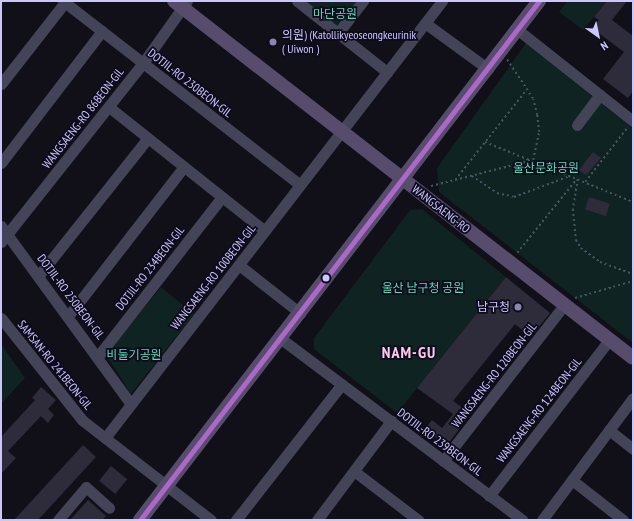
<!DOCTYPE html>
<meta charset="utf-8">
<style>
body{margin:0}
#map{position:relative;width:634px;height:521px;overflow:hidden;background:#110f18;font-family:"PT Sans Narrow","Noto Sans KR",sans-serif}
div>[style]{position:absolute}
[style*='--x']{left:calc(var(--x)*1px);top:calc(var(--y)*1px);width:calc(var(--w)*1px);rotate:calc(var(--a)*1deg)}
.green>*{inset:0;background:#0f2322}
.building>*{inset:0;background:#2e2c3b;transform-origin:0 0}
.path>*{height:1.5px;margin-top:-0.75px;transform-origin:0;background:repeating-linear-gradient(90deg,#465460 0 2px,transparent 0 5px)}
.minor>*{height:11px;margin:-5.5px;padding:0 5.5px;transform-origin:5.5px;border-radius:5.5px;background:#444459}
.major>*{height:14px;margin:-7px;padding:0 7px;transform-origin:7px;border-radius:7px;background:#574c6b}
.bus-1>*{height:5px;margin:-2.5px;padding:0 2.5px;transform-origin:2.5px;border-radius:2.5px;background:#ac68c9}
.dots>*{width:11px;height:11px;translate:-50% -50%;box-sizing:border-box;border:2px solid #0e0b1c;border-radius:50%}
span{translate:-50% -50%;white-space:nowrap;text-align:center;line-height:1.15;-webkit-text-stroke:3.5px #0e0b1c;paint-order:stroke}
.park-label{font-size:12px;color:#56dcb5}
.poi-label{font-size:12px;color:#cbc7fe}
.left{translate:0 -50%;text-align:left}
.right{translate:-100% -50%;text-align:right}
.street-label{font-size:12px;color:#cbc7fe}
.district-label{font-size:16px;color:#fec9ed;font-weight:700;letter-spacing:1px}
.frame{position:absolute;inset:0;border:2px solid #cbc7fe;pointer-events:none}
.north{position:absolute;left:578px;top:16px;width:40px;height:40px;-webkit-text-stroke:3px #0e0b1c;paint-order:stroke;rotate:147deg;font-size:11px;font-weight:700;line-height:16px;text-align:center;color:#cbc7fe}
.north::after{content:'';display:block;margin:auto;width:14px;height:18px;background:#cbc7fe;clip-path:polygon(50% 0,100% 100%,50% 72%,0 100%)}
</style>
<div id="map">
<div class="green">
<i style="clip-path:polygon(297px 1px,363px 1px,338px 33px)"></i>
<i style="clip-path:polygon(567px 1px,607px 1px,583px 30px,559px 12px)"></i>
<i style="clip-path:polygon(526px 43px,633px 129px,633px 343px,439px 192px,437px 168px)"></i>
<i style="clip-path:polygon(422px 209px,506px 277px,397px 413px,314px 349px,314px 338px,410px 210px)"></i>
<i style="clip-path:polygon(161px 287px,194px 314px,131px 394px,106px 355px)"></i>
<i style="clip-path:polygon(1px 344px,25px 378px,1px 404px)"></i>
</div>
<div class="building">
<i style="clip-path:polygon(607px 1px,627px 1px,612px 20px,633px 36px,633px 91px,628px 98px,603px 79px,624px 52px,592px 28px,599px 20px,594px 17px)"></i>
<i style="clip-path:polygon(593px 152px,601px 158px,586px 175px,579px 170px)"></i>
<i style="left:589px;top:197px;width:22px;height:13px;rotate:18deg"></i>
<i style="clip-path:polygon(506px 277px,550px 313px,531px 337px,515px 324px,453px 401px,471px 414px,447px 445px,424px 430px,432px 420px,442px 428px,453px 414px,417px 388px)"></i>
<i style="clip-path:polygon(41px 387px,56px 400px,48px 409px,54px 415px,48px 423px,41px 416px,8px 451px,16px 458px,1px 474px,1px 437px,35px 400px,32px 398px)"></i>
<i style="clip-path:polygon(83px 445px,96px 457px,38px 520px,14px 520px)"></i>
<i style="left:111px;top:466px;width:21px;height:19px;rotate:39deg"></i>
<i style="clip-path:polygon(88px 500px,106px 516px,102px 520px,70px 520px)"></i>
</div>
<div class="path">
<i style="--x:485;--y:142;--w:160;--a:22.1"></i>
<i style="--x:472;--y:176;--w:30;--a:34"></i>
<i style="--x:497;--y:193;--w:17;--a:13"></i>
<i style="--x:514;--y:197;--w:60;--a:-20.6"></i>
<i style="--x:578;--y:179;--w:30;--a:99"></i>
<i style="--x:573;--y:209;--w:31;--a:84"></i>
<i style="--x:576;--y:240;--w:9;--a:58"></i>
<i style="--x:581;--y:248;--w:24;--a:36"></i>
<i style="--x:600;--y:262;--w:35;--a:20"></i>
<i style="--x:455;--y:180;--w:116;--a:-51.6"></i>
<i style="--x:585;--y:182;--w:68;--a:-52.1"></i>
<i style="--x:431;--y:186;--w:105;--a:-14.3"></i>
<i style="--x:533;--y:160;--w:29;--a:-78"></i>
<i style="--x:539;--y:132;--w:17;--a:-97"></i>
<i style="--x:537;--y:115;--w:16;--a:-104"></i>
<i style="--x:533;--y:99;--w:47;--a:-123.7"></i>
<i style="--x:517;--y:253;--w:94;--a:-51.1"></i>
<i style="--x:575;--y:298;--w:60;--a:-16.3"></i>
</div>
<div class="minor">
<i style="--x:63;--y:1;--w:300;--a:37.8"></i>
<i style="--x:297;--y:1;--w:115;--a:38.3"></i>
<i style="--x:425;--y:23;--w:78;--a:36.1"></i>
<i style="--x:518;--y:30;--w:147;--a:38.4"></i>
<i style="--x:338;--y:33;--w:41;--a:-52"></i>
<i style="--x:1;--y:84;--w:104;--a:-52"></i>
<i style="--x:109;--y:107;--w:199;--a:38.5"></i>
<i style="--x:577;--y:125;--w:38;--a:-53"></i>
<i style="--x:1;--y:163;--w:166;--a:-52.6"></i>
<i style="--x:1;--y:226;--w:220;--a:53.9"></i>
<i style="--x:1;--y:242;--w:228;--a:-51.6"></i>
<i style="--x:143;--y:63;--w:76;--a:-54.6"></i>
<i style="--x:239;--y:265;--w:78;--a:38.2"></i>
<i style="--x:39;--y:275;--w:175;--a:-51.5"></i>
<i style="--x:69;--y:315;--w:187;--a:-52.2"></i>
<i style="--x:1;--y:318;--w:130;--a:51.5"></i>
<i style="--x:82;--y:420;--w:163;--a:37.8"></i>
<i style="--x:280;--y:338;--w:303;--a:36.9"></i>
<i style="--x:99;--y:355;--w:200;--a:-52.1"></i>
<i style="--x:609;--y:430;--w:31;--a:38"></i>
<i style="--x:105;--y:438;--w:552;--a:-52.36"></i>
<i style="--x:443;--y:461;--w:199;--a:-52.2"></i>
<i style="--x:354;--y:471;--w:81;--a:37.4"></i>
<i style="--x:572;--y:480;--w:65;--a:38.1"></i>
<i style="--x:489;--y:496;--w:197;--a:-52.4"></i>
<i style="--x:58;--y:520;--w:43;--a:-49.7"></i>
<i style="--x:86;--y:487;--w:31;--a:42"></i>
<i style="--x:236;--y:520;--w:172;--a:-52.1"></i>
<i style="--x:317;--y:520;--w:124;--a:-53.2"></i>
<i style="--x:542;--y:520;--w:152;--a:-53.3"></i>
</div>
<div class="major">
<i style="--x:174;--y:1;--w:581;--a:37.87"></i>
<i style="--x:140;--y:520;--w:655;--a:-52.45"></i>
</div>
<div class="bus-1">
<i style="--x:140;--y:520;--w:655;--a:-52.45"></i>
</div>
<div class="dots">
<i style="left:273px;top:42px;background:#8a87ae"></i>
<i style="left:326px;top:278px;background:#cbc7fe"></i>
<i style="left:518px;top:307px;background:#8a87ae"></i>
</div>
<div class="park-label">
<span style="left:335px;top:14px">마단공원</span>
<span style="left:546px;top:168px">울산문화공원</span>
<span style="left:423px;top:288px">울산 남구청 공원</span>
<span style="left:134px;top:355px">비둘기공원</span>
</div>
<div class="poi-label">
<span class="left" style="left:282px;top:42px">의원) (Katollikyeoseongkeurinik<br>( Uiwon )</span>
<span class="right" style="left:510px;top:307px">남구청</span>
</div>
<div class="street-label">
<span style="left:190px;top:83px;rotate:38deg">DOTJIL-RO 230BEON-GIL</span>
<span style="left:83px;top:118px;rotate:-52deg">WANGSAENG-RO 86BEON-GIL</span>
<span style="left:441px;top:209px;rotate:38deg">WANGSAENG-RO</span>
<span style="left:150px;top:268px;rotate:-52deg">DOTJIL-RO 234BEON-GIL</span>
<span style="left:213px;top:277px;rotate:-52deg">WANGSAENG-RO 100BEON-GIL</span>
<span style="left:71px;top:297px;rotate:53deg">DOTJIL-RO 250BEON-GIL</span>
<span style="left:55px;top:365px;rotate:51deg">SAMSAN-RO 241BEON-GIL</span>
<span style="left:494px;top:375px;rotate:-52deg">WANGSAENG-RO 120BEON-GIL</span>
<span style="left:539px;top:410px;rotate:-52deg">WANGSAENG-RO 124BEON-GIL</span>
<span style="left:440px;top:442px;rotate:37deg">DOTJIL-RO 239BEON-GIL</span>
</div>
<div class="district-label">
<span style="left:409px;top:352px">NAM-GU</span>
</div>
<div class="frame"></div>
<div class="north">N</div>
</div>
